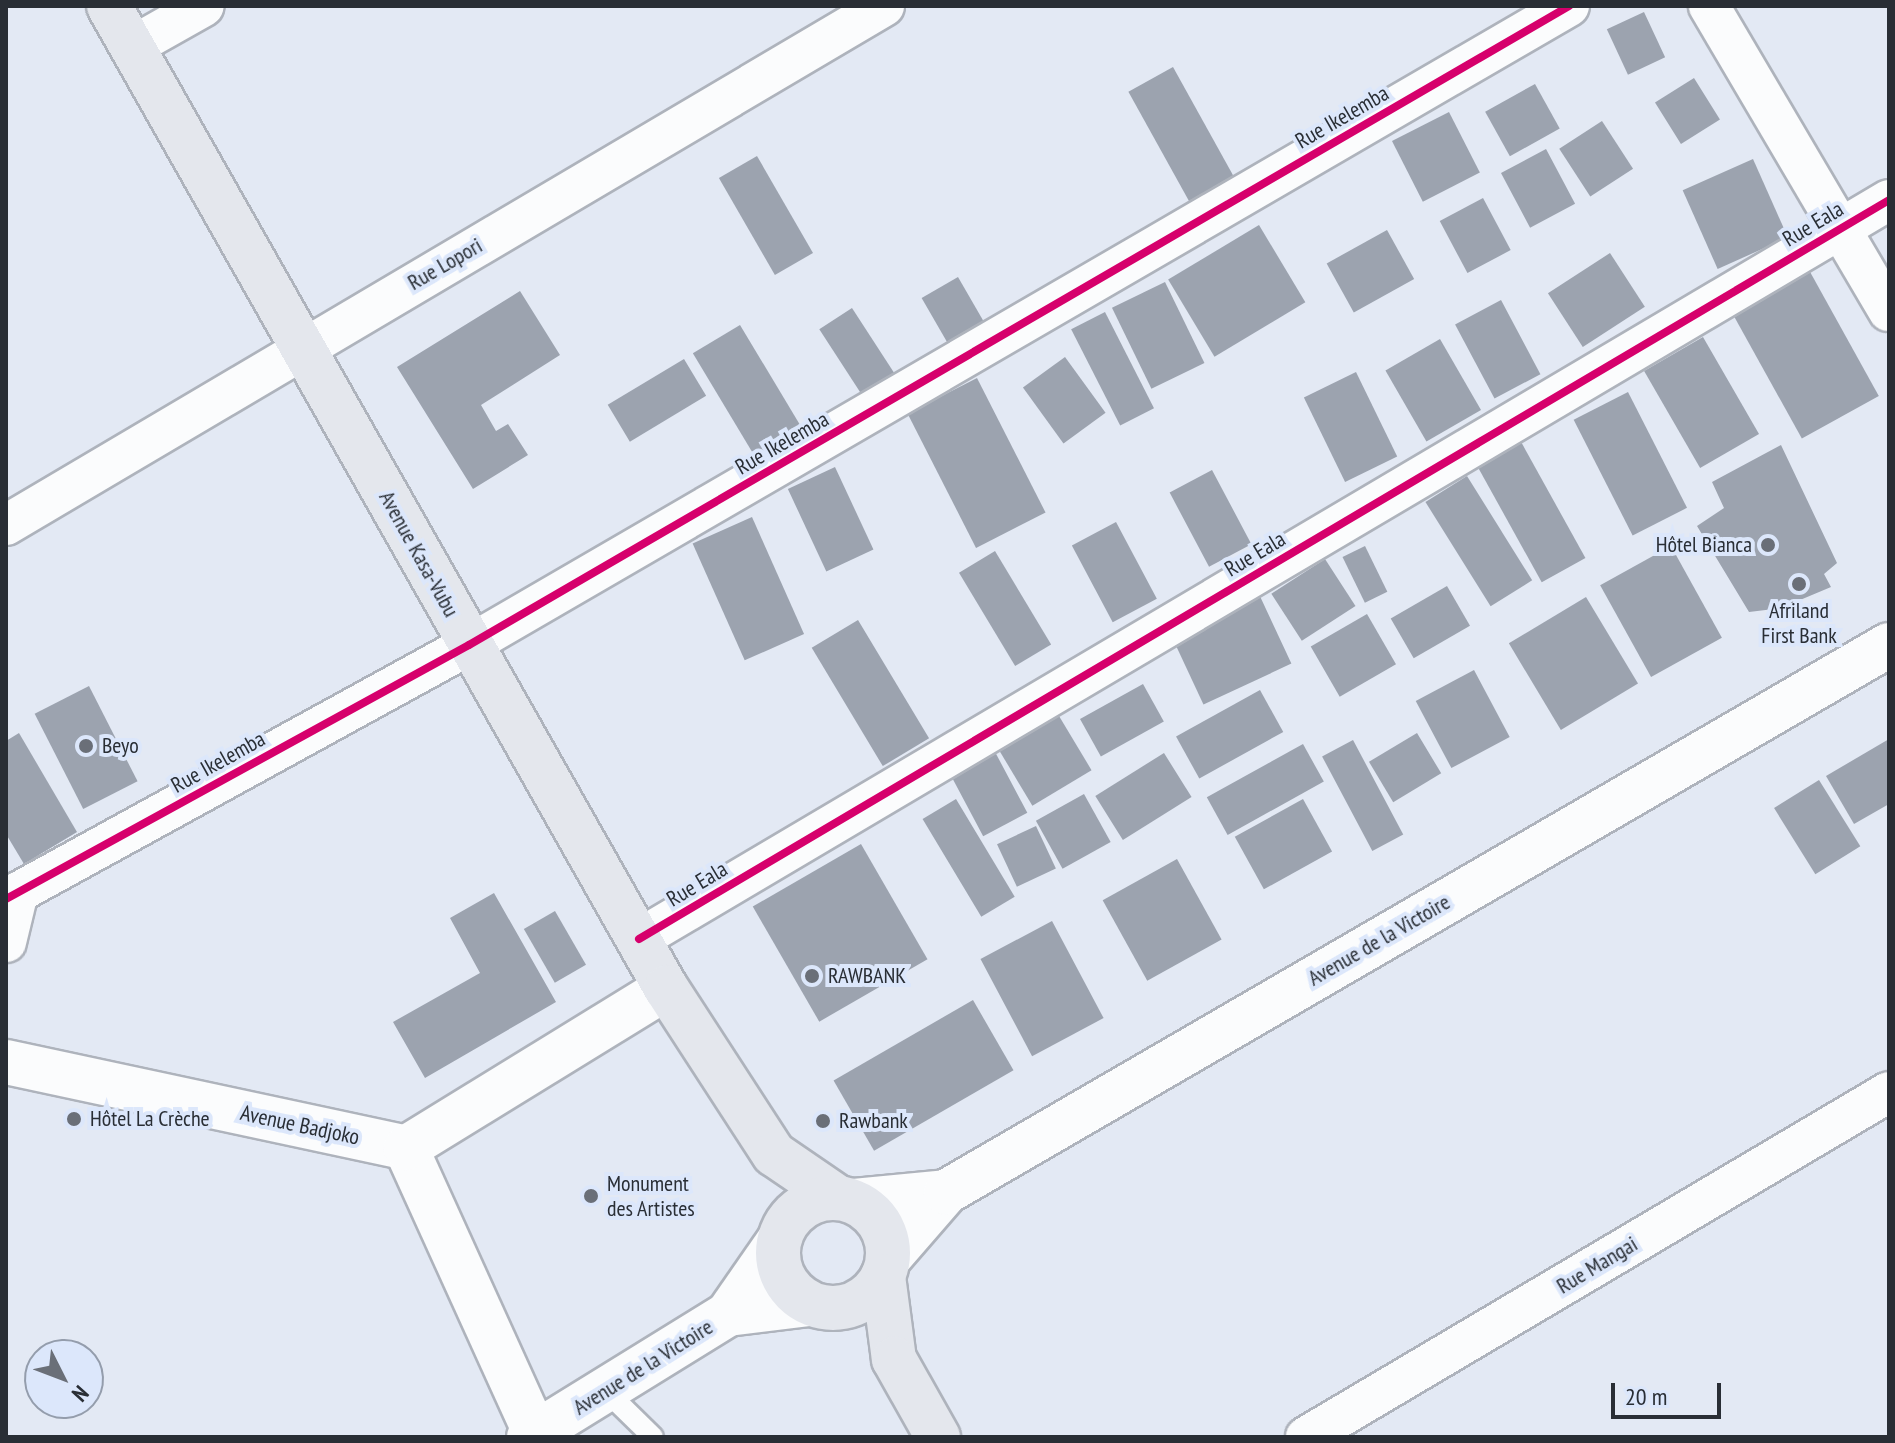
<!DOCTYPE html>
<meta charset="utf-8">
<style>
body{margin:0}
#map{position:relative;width:1895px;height:1443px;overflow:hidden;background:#e3e9f4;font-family:"PT Sans Narrow",sans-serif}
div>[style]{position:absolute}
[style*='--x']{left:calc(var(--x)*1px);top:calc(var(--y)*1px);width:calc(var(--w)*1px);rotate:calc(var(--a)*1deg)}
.building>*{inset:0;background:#9ca3af;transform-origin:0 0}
.roads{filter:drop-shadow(2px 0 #aeb3bc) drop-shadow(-2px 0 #aeb3bc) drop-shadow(0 2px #aeb3bc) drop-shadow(0 -2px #aeb3bc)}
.lane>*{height:20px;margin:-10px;padding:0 10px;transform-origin:10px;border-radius:10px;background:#fbfcfd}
.street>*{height:40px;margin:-20px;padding:0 20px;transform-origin:20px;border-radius:20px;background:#fbfcfd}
.secondary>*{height:44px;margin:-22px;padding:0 22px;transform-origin:22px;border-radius:22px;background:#fbfcfd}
.primary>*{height:44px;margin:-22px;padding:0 22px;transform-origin:22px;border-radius:22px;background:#e4e7ed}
.primary>.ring{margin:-22px;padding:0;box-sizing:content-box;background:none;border:44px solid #e4e7ed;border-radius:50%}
.cycleway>*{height:8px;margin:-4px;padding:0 4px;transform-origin:4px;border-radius:4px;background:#d6006c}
.dots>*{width:22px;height:22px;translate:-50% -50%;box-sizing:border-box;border:4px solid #dce7fb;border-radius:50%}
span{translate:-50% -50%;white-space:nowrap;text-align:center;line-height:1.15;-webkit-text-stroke:8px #dce7fb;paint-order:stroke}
.street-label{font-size:22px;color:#292e35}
.poi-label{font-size:22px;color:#292e35}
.right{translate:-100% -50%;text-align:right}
.left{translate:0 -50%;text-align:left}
.frame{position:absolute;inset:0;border:8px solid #292e35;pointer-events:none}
.north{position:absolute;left:24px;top:1339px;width:80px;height:80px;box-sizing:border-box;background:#dce7fb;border:2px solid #949dac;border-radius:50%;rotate:132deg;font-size:22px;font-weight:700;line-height:32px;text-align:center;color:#292e35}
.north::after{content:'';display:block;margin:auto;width:28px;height:36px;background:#6a6f78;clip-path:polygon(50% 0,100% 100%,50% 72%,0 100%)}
.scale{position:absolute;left:1611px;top:1383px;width:110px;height:36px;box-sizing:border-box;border:4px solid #292e35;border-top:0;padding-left:10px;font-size:24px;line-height:28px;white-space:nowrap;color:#292e35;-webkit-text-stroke:6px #dce7fb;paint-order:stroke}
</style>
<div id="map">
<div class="building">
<i style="left:1644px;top:12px;width:50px;height:41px;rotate:65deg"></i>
<i style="left:1173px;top:67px;width:129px;height:51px;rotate:61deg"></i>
<i style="left:1694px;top:78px;width:49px;height:46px;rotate:58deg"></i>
<i style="left:1535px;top:84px;width:51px;height:57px;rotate:61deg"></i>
<i style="left:1449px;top:112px;width:68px;height:64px;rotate:63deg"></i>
<i style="left:1602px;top:121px;width:57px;height:51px;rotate:57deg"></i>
<i style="left:1546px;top:149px;width:62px;height:51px;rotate:62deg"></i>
<i style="left:757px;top:156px;width:112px;height:44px;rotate:60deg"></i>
<i style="left:1753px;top:159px;width:86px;height:77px;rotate:66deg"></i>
<i style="left:1483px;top:198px;width:59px;height:49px;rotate:62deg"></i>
<i style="left:1259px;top:225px;width:90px;height:106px;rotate:59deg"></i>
<i style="left:1387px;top:230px;width:56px;height:69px;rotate:61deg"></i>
<i style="left:1610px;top:253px;width:64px;height:74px;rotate:57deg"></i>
<i style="left:1809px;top:270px;width:144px;height:88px;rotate:61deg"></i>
<i style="left:958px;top:277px;width:69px;height:42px;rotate:60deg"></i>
<i style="left:1165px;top:282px;width:90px;height:59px;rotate:64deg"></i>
<i style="clip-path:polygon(520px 291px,560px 355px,481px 405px,496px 431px,508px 424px,528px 455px,473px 489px,397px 367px)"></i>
<i style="left:1501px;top:300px;width:84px;height:52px;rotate:62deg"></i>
<i style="left:852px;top:308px;width:79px;height:39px;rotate:57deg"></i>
<i style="left:1105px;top:312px;width:108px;height:38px;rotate:63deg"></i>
<i style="left:740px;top:325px;width:137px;height:55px;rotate:59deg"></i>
<i style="left:1703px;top:337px;width:112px;height:68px;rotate:60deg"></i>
<i style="left:1440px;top:339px;width:82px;height:63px;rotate:60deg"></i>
<i style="left:1065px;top:357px;width:69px;height:52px;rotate:54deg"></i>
<i style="left:684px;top:359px;width:43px;height:89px;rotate:59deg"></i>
<i style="left:1356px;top:372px;width:94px;height:58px;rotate:64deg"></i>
<i style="left:977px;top:378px;width:151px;height:78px;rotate:63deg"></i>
<i style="left:1628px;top:392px;width:130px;height:61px;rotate:63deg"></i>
<i style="left:1520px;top:440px;width:135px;height:50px;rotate:61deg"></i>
<i style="clip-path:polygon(1781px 445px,1837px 563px,1824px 574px,1831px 587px,1781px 608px,1749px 612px,1697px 526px,1724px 508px,1712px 482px)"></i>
<i style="left:835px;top:467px;width:91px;height:52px;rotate:65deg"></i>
<i style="left:1212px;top:470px;width:84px;height:48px;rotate:62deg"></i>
<i style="left:1467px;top:476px;width:123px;height:49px;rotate:58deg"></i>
<i style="left:752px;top:517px;width:128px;height:65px;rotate:66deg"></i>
<i style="left:1116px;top:522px;width:87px;height:50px;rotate:62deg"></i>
<i style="left:1365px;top:546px;width:51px;height:25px;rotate:64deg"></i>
<i style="left:1671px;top:546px;width:105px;height:81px;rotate:61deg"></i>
<i style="left:995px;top:551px;width:109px;height:42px;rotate:59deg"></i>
<i style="left:1325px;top:559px;width:56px;height:64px;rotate:57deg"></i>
<i style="left:1447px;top:586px;width:46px;height:65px;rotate:60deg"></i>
<i style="left:1258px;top:592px;width:79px;height:97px;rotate:65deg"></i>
<i style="left:1586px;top:597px;width:101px;height:90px;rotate:59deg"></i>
<i style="left:1367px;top:614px;width:58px;height:65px;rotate:60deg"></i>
<i style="left:858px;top:620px;width:138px;height:54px;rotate:59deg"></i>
<i style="left:1474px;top:670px;width:76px;height:66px;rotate:62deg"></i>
<i style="left:1143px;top:684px;width:43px;height:72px;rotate:61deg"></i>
<i style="left:89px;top:686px;width:107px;height:61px;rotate:63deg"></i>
<i style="left:1260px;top:690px;width:48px;height:96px;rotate:61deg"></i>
<i style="left:1056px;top:711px;width:69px;height:69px;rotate:59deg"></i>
<i style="clip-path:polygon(19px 733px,77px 832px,24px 864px,6px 834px,6px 741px)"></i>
<i style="left:1417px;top:733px;width:47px;height:56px;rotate:59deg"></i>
<i style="clip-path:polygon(1889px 739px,1889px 804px,1854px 824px,1826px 776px)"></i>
<i style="left:1353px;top:740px;width:107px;height:35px;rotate:62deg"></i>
<i style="left:1303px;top:744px;width:43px;height:110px;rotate:61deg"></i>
<i style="left:994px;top:750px;width:71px;height:50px;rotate:62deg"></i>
<i style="left:1164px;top:753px;width:52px;height:81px;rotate:58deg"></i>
<i style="left:1819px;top:780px;width:78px;height:53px;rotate:58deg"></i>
<i style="left:1084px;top:794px;width:55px;height:55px;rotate:61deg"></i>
<i style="left:956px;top:799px;width:114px;height:39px;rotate:59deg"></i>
<i style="left:1303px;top:799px;width:60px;height:78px;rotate:61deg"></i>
<i style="left:1036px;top:826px;width:47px;height:43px;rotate:65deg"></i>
<i style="left:861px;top:844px;width:133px;height:125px;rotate:60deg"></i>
<i style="left:1177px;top:859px;width:92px;height:85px;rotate:61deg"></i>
<i style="clip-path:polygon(494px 893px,556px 1002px,425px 1078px,393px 1022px,480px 973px,450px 918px)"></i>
<i style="left:555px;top:911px;width:62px;height:36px;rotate:60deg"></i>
<i style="left:1052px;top:921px;width:110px;height:81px;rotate:62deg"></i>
<i style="left:973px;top:1000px;width:81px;height:161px;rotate:60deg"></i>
</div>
<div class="roads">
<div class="lane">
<i style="--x:605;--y:1390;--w:67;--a:44.4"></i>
</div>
<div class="street">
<i style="--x:1709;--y:6;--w:354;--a:59.5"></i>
<i style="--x:133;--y:46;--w:81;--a:-29.4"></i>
<i style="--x:6;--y:525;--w:1020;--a:-30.59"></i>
<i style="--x:6;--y:899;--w:528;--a:-28.75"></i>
<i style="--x:469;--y:645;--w:1272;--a:-30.15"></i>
<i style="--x:639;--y:939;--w:1452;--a:-30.59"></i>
<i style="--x:6;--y:942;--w:51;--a:-76.5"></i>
<i style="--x:1306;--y:1437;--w:677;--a:-30.62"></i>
</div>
<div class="secondary">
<i style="--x:6;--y:1062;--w:409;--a:12.1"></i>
<i style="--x:406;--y:1148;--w:317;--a:65.6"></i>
<i style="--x:406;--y:1148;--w:305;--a:-31.6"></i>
<i style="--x:854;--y:1201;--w:92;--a:-5.6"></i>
<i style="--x:888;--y:1259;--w:89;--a:-49.1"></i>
<i style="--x:946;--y:1192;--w:1090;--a:-30.12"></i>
<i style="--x:728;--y:1314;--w:88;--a:-55.2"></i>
<i style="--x:529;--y:1437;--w:234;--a:-31.7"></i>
<i style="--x:728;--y:1314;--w:82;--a:-7"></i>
</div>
<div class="primary">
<i style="--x:109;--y:6;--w:1129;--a:60.44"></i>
<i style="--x:666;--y:988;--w:198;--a:57"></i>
<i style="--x:774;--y:1154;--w:76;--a:34.3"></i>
<i class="ring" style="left:778px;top:1198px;width:66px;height:66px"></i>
<i style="--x:883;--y:1276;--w:84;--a:82.5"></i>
<i style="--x:894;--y:1359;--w:90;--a:60.6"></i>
</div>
</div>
<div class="cycleway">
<i style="--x:6;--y:899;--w:528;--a:-28.75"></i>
<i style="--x:469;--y:645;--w:1272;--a:-30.15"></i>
<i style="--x:639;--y:939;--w:1452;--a:-30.59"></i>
</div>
<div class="dots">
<i style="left:1768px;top:545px;background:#6a6f78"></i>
<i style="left:1799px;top:584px;background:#6a6f78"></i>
<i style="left:86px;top:746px;background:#6a6f78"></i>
<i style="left:812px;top:976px;background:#6a6f78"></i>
<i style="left:74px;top:1119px;background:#6a6f78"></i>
<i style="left:823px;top:1121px;background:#6a6f78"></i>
<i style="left:591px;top:1196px;background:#6a6f78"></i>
</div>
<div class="street-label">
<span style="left:1342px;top:117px;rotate:-30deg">Rue Ikelemba</span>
<span style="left:1813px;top:224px;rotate:-31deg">Rue Eala</span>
<span style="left:445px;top:264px;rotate:-30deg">Rue Lopori</span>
<span style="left:782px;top:443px;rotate:-30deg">Rue Ikelemba</span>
<span style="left:419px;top:554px;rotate:61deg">Avenue Kasa-Vubu</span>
<span style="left:1255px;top:554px;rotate:-31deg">Rue Eala</span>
<span style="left:218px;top:762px;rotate:-29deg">Rue Ikelemba</span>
<span style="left:697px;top:884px;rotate:-31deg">Rue Eala</span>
<span style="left:1379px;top:940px;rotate:-30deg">Avenue de la Victoire</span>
<span style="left:300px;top:1125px;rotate:12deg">Avenue Badjoko</span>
<span style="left:1597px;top:1265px;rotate:-31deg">Rue Mangai</span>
<span style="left:643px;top:1367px;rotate:-32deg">Avenue de la Victoire</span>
</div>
<div class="poi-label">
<span class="right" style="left:1752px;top:545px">Hôtel Bianca</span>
<span style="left:1799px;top:623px">Afriland<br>First Bank</span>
<span class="left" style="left:102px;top:746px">Beyo</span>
<span class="left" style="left:828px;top:976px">RAWBANK</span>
<span class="left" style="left:90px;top:1119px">Hôtel La Crèche</span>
<span class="left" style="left:839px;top:1121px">Rawbank</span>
<span class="left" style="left:607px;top:1196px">Monument<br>des Artistes</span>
</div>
<div class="frame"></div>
<div class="north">N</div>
<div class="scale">20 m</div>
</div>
